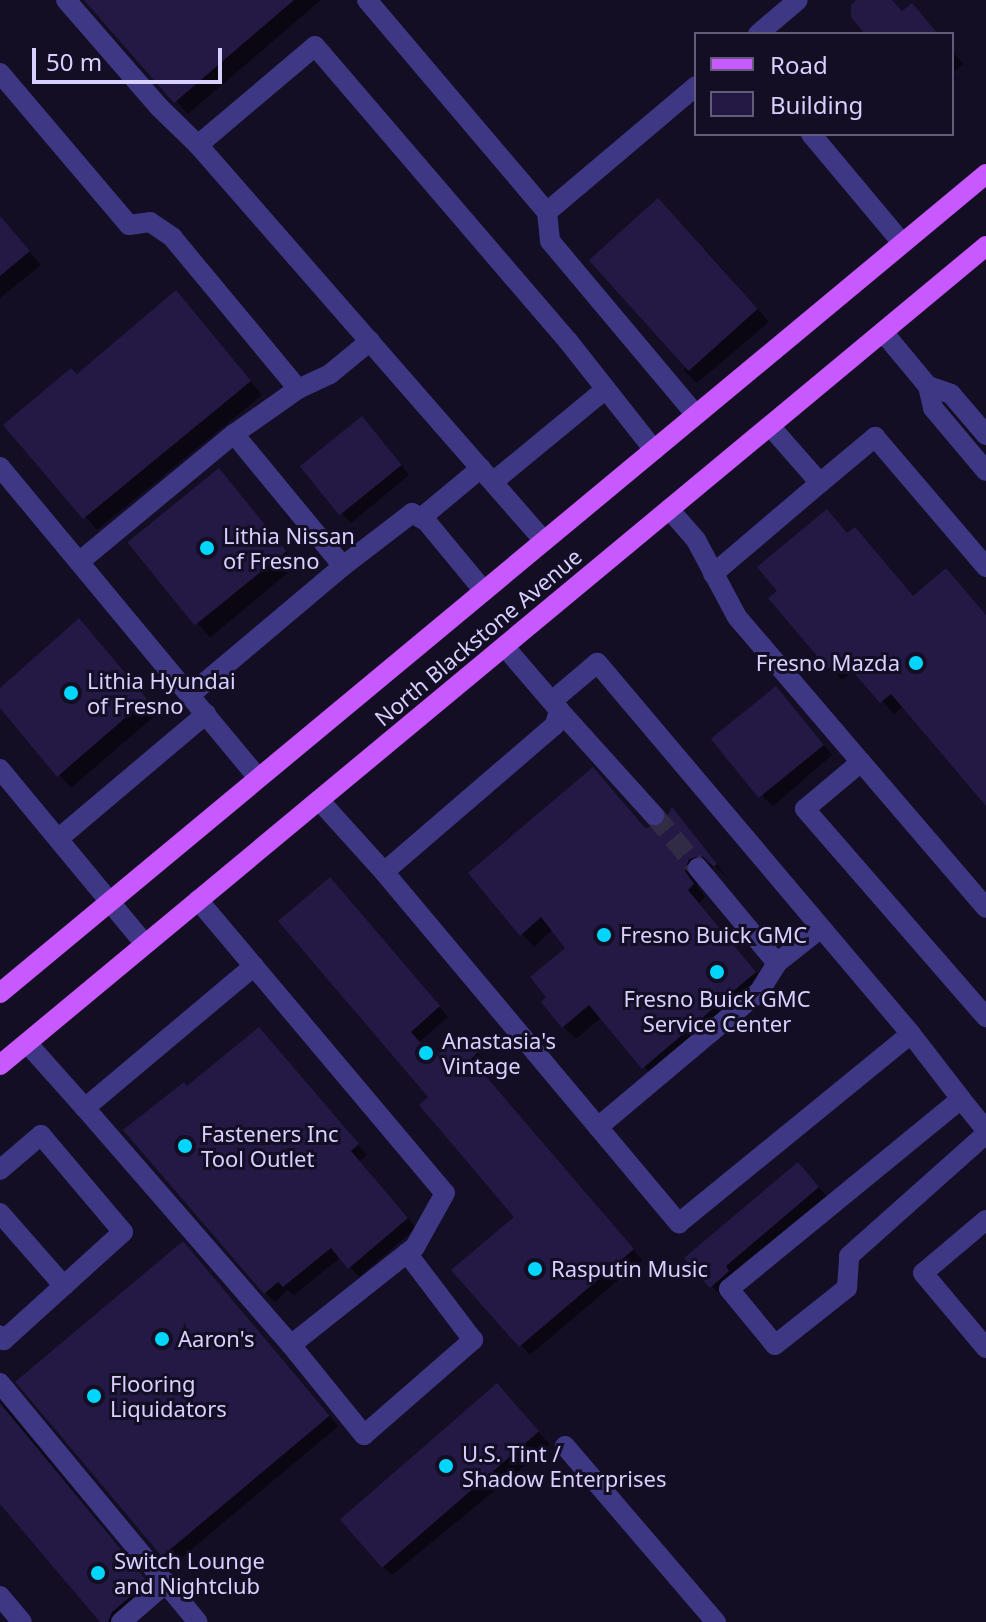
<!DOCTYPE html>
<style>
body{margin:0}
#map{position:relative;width:986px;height:1622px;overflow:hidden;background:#130e24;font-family:"Noto Sans",sans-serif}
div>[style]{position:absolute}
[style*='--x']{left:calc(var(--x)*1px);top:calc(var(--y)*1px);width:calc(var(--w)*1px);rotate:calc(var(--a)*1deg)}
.shadow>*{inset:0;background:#0007;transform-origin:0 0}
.building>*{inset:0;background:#241945;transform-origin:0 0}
.minor-tunnel>*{height:20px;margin-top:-10px;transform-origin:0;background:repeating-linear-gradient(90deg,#312b45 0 20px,transparent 0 30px)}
.minor>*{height:20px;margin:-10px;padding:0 10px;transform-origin:10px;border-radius:10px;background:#3e3784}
.major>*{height:20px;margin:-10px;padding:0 10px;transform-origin:10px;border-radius:10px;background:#c858ff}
.dots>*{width:22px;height:22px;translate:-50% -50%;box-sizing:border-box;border:4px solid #130e24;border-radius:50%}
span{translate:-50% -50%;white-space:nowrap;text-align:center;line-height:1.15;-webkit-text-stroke:6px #130e24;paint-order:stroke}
.poi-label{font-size:22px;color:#d8d1ff}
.left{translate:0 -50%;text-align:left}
.right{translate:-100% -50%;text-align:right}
.street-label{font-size:22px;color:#d8d1ff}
.legend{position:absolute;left:694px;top:32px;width:260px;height:104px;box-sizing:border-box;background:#130e24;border:2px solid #625c7c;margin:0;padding:10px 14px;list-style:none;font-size:24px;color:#d8d1ff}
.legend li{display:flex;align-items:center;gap:16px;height:40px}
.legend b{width:40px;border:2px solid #625c7c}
.scale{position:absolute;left:32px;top:48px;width:190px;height:36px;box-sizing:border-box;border:4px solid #d8d1ff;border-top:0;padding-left:10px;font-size:24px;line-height:28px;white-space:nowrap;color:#d8d1ff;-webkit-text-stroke:6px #130e24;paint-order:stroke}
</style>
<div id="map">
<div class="shadow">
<i style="clip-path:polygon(87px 0,321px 0,188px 114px)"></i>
<i style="clip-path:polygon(952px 51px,963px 64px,952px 74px,956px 78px,952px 81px)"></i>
<i style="clip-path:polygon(0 217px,41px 265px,0 298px)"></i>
<i style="clip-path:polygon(705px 249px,769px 322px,697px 383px,684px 371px)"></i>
<i style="clip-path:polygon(189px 306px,262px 395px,97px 530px,6px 425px)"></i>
<i style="clip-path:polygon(371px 428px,409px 475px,351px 523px,342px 514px)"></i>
<i style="left:219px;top:471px;width:122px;height:114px;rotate:50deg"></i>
<i style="clip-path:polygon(848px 535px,914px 597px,986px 616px,986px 803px,904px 706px,894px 714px,854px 670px,842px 680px,830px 667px)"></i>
<i style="clip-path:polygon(91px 633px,158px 713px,71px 788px,0 705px,0 690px)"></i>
<i style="clip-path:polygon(785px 698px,832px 755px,773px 806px,763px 797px)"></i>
<i style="clip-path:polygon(684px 823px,728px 878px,716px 867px,701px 871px,697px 885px,705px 897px,699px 903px,767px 985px,656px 1080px,602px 1017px,576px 1039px,563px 1026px,568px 948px,553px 929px,534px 947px,471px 873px)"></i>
<i style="clip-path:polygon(339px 889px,448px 1017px,419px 1042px,434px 1060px,472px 1046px,486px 1062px,479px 1069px,642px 1260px,530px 1355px,454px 1270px,516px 1217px,431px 1098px)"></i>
<i style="clip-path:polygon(268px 1039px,367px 1155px,359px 1161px,416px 1228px,359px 1277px,341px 1257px,294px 1295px,288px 1290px,275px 1302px,265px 1293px,188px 1089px)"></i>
<i style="clip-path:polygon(807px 1174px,827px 1197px,721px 1296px,686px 1258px)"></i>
<i style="left:193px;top:1253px;width:226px;height:217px;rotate:50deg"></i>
<i style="clip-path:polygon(510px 1398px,550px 1445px,392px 1575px,379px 1563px)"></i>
<i style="clip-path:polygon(0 1400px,156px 1592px,121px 1622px,103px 1622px,0 1501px)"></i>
</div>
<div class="building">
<i style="clip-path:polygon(84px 0,294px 0,174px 103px)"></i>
<i style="clip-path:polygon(856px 0,892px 0,902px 11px,912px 3px,938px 34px,865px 34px,851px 17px,851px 5px)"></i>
<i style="left:658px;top:198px;width:149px;height:93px;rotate:48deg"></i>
<i style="clip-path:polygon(0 216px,30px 251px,0 276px)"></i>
<i style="clip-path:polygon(176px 290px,251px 381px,83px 519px,3px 425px,71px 368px,77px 374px)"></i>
<i style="left:362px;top:416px;width:63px;height:80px;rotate:51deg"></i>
<i style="left:219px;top:468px;width:107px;height:118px;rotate:51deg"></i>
<i style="clip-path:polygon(827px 509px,847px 533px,855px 527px,913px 596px,946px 568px,986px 615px,986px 806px,891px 694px,880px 703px,841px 658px,828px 669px,768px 598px,777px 591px,757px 567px)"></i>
<i style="clip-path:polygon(79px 618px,147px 699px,57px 777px,0 708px,0 688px)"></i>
<i style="left:776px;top:686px;width:76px;height:84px;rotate:51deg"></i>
<i style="clip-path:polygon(593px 767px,645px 828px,662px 825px,672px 807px,717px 864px,714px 867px,702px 856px,689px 859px,685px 871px,694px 884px,688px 890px,756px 972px,642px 1069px,589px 1005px,562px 1028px,541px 1002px,546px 997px,530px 977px,565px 948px,541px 917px,520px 936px,468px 873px)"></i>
<i style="clip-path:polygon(330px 877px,440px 1006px,411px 1032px,434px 1058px,463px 1034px,478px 1052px,471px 1059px,634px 1249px,519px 1347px,451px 1270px,514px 1217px,419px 1105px,428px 1097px,278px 921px)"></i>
<i style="clip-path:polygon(259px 1027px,359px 1144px,351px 1151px,408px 1218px,348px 1269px,331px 1248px,283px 1287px,278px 1282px,264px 1294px,123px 1130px,184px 1082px,187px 1086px)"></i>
<i style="clip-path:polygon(798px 1162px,819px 1187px,726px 1266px,729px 1271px,710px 1288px,684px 1258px)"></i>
<i style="left:183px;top:1241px;width:228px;height:219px;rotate:50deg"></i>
<i style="left:497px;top:1383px;width:64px;height:208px;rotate:49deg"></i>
<i style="clip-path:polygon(0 1403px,148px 1582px,112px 1612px,108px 1622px,100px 1622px,0 1504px)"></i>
</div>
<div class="minor-tunnel">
<i style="--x:654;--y:815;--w:69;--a:50.3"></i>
</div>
<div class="minor">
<i style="--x:66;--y:0;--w:142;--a:49"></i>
<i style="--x:159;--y:107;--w:54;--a:44.3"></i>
<i style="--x:367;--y:0;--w:278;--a:49.7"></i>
<i style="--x:547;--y:212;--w:29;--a:84"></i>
<i style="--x:550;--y:241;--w:227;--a:50"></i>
<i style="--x:758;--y:34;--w:52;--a:-40.4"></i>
<i style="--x:0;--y:73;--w:199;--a:49.7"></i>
<i style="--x:129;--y:225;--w:21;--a:-8"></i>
<i style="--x:150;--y:222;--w:27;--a:34"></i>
<i style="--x:172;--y:237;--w:197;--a:50.3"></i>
<i style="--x:298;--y:389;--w:78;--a:144.9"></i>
<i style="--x:234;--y:434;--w:171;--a:50.5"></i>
<i style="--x:343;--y:566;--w:87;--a:-37.5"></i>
<i style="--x:412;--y:513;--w:16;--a:30"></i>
<i style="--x:426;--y:521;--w:91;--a:50.4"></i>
<i style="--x:811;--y:134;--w:142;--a:50.1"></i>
<i style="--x:547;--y:212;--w:195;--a:-40.2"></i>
<i style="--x:883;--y:332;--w:70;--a:50.2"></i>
<i style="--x:928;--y:386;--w:23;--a:77"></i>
<i style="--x:933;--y:408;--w:82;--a:49.9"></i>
<i style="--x:928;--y:386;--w:24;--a:19"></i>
<i style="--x:951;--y:394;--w:54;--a:49.5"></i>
<i style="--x:298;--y:389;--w:35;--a:-25"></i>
<i style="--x:330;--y:374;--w:52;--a:-39.5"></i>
<i style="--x:770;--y:426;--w:76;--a:48.7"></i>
<i style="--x:820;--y:483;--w:72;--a:-39.9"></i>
<i style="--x:875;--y:437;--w:171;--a:49.5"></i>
<i style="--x:0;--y:467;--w:404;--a:50.3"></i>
<i style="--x:493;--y:482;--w:146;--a:-39.5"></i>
<i style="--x:669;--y:509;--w:41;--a:48.9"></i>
<i style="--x:696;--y:540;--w:87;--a:62"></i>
<i style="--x:737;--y:617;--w:191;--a:49.5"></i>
<i style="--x:861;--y:762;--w:73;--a:140"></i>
<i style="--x:805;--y:809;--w:276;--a:49"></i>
<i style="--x:421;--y:518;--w:78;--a:-39.8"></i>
<i style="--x:544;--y:541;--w:526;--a:-131.14"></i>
<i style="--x:198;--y:145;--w:153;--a:-40.2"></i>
<i style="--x:315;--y:46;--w:389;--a:49.4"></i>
<i style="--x:568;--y:341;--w:139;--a:51.7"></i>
<i style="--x:79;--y:562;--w:201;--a:-39.6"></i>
<i style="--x:713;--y:574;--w:140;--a:-40.4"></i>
<i style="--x:190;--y:695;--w:200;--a:-40.1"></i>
<i style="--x:559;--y:710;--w:142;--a:47.9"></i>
<i style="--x:861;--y:762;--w:192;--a:49.4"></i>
<i style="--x:0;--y:769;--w:227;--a:50.4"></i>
<i style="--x:319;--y:800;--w:97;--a:47.9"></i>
<i style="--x:384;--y:872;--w:225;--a:-40.7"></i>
<i style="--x:555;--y:725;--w:16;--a:-75"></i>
<i style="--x:559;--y:710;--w:84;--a:-130.7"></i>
<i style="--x:58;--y:839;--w:194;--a:-40.2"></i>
<i style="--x:698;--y:868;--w:124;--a:50.3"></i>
<i style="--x:777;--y:963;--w:56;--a:-38.5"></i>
<i style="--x:384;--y:872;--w:459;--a:50"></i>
<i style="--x:679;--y:1223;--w:299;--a:-39.2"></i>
<i style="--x:911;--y:1034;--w:486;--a:-130.2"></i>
<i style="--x:597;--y:663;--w:59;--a:139.8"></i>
<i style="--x:198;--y:900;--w:383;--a:49.9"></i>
<i style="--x:445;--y:1193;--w:62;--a:119.1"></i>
<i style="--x:415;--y:1247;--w:10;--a:143"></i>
<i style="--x:407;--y:1253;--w:148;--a:141.6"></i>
<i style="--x:291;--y:1345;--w:116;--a:51"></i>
<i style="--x:364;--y:1435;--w:145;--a:-41.1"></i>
<i style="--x:473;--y:1340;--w:109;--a:-127.2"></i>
<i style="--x:254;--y:966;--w:221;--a:140"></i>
<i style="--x:85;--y:1108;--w:314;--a:49"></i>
<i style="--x:911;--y:1034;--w:82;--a:52.4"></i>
<i style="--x:961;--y:1099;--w:300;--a:140.7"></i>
<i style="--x:729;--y:1289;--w:72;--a:50.6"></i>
<i style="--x:775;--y:1345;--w:92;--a:-38.4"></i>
<i style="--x:847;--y:1288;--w:32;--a:-86"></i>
<i style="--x:849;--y:1256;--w:183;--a:-41.7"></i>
<i style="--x:27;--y:1043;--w:87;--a:48.3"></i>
<i style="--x:961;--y:1099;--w:40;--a:51"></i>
<i style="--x:598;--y:1127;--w:210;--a:-40"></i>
<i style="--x:759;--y:992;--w:34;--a:-58"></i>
<i style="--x:0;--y:1170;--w:54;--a:-40.5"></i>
<i style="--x:41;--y:1135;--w:127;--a:49.8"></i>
<i style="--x:123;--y:1232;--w:161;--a:137.8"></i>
<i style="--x:4;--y:1340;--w:6;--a:-129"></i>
<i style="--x:0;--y:1213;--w:97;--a:48.8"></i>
<i style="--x:986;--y:1220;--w:82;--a:139.9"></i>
<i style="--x:923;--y:1273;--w:98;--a:50"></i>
<i style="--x:0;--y:1383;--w:310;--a:50.4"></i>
<i style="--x:565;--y:1446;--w:232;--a:49.4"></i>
<i style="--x:0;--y:1596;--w:34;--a:50"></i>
<i style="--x:121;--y:1622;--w:60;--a:-40.9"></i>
</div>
<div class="major">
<i style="--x:0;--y:993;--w:1282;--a:-39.71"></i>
<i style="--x:0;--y:1065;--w:1282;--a:-39.71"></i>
</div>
<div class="dots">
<i style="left:207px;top:548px;background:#00d6fc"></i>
<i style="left:916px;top:663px;background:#00d6fc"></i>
<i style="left:71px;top:693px;background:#00d6fc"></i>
<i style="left:604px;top:935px;background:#00d6fc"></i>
<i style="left:717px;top:972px;background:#00d6fc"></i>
<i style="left:426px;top:1053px;background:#00d6fc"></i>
<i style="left:185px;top:1146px;background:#00d6fc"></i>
<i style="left:535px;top:1269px;background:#00d6fc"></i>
<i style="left:162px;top:1339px;background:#00d6fc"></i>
<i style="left:94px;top:1396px;background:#00d6fc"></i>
<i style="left:446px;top:1466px;background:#00d6fc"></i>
<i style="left:98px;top:1573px;background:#00d6fc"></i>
</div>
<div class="poi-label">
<span class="left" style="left:223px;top:548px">Lithia Nissan<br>of Fresno</span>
<span class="right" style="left:900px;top:663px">Fresno Mazda</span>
<span class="left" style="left:87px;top:693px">Lithia Hyundai<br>of Fresno</span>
<span class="left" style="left:620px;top:935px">Fresno Buick GMC</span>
<span style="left:717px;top:1011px">Fresno Buick GMC<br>Service Center</span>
<span class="left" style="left:442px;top:1053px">Anastasia's<br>Vintage</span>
<span class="left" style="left:201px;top:1146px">Fasteners Inc<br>Tool Outlet</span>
<span class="left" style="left:551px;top:1269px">Rasputin Music</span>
<span class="left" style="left:178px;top:1339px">Aaron's</span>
<span class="left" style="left:110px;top:1396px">Flooring<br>Liquidators</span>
<span class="left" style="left:462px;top:1466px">U.S. Tint /<br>Shadow Enterprises</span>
<span class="left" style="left:114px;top:1573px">Switch Lounge<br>and Nightclub</span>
</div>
<div class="street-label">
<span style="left:478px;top:637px;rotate:-40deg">North Blackstone Avenue</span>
</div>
<ul class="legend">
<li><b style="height:10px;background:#c858ff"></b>Road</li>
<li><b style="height:22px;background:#241945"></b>Building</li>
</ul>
<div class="scale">50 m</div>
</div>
